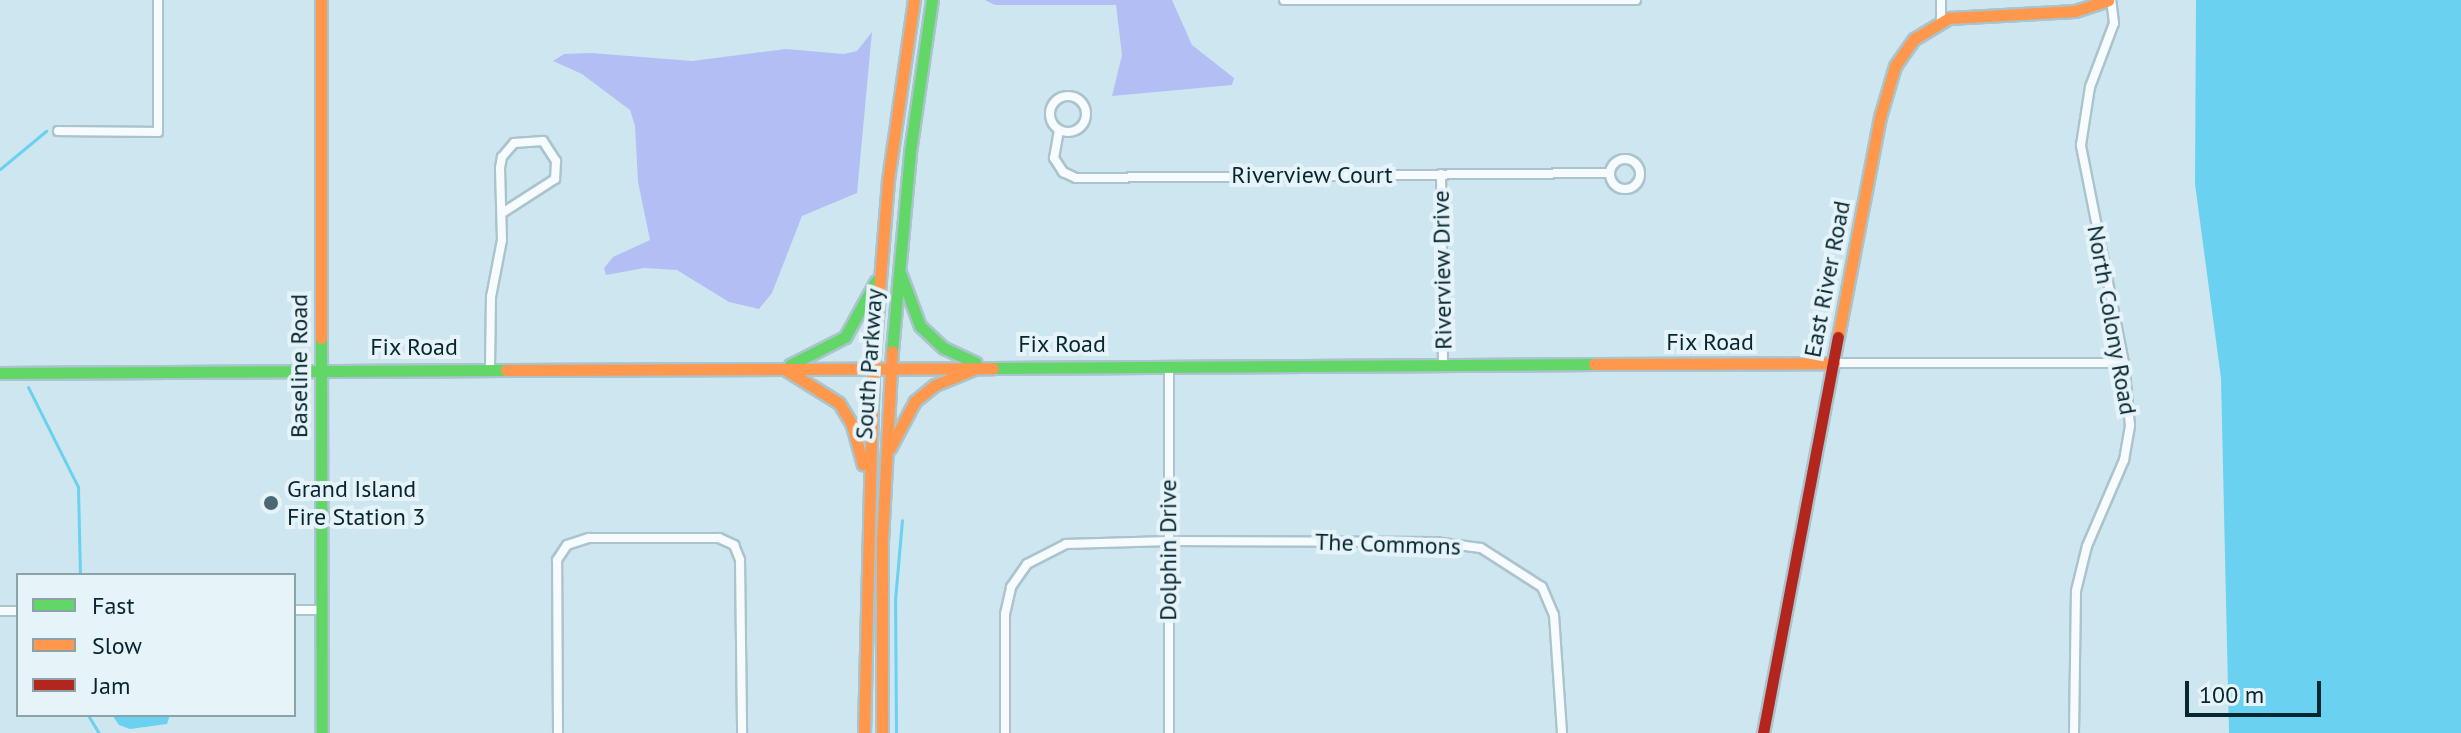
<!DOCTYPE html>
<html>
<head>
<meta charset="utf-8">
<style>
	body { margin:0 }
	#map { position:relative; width:2461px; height:733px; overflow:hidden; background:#cee6ef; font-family:"PT Sans",sans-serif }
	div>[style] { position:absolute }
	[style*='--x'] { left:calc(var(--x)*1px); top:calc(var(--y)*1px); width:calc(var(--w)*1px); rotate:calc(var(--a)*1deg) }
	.forest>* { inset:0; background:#b3bff4 }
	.water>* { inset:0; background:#6ad1f0 }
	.stream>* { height:3px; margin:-1.5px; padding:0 1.5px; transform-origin:1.5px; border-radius:1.5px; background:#6ad1f0 }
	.roads { filter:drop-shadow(2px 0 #aac4cd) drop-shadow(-2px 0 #aac4cd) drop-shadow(0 2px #aac4cd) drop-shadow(0 -2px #aac4cd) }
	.street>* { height:8px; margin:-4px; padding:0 4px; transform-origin:4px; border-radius:4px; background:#f8fbfd }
	.street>.ring { margin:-4px; padding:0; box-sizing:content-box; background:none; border:8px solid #f8fbfd; border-radius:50% }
	.fast>* { height:11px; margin:-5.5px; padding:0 5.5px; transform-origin:5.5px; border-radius:5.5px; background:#63d668 }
	.slow>* { height:11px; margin:-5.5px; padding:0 5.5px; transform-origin:5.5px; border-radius:5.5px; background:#ff974d }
	.jam>* { height:11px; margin:-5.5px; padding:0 5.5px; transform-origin:5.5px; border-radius:5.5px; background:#b3261e }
	.dots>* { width:22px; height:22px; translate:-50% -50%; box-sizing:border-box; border:4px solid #e6f4f9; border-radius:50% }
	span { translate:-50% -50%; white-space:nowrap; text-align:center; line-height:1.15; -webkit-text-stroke:8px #e6f4f9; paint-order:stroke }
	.street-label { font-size:24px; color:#062630 }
	.poi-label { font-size:24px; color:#062630 }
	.left { translate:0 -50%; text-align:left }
	.legend { position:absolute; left:16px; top:573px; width:280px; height:144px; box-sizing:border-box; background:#e6f4f9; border:2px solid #8ca2a9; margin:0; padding:10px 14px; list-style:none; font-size:24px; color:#062630 }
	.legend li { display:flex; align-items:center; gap:16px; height:40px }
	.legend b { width:40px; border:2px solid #8ca2a9 }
	.scale { position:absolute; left:2185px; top:681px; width:136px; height:36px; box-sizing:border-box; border:4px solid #062630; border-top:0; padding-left:10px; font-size:24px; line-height:28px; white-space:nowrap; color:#062630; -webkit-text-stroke:6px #e6f4f9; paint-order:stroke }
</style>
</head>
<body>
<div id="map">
	<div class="forest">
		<i style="clip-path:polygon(985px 0,1172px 0,1192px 45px,1234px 78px,1232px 85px,1112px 96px,1122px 55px,1116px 5px,995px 5px)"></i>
		<i style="clip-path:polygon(872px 32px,857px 193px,802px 216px,772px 293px,759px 309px,729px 302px,677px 270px,644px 268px,606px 275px,604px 268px,613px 257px,650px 240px,638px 182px,635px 126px,630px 110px,582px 74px,553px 61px,564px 54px,591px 53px,692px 61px,786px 49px,844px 54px,857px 51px)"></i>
	</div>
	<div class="water">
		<i style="clip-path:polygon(2196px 0,2461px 0,2461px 733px,2229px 733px,2221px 378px,2195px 184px)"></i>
		<i style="clip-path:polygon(112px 715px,168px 715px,169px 718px,167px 724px,130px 729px,119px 725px)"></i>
	</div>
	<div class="stream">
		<i style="--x:0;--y:169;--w:60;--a:-39.6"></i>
		<i style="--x:28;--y:387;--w:112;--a:63.4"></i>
		<i style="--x:78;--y:487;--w:88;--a:88.7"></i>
		<i style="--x:88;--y:715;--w:21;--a:59"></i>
		<i style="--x:896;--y:733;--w:133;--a:-90.4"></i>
		<i style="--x:895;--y:600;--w:80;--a:-85"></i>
	</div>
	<div class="roads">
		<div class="street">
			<i style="--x:1284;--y:0;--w:352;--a:0"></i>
			<i style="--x:1941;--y:0;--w:20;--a:90"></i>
			<i class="ring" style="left:1050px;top:96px;width:28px;height:28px"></i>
			<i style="--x:1059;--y:130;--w:28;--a:100"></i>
			<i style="--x:1054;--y:158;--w:17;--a:57"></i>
			<i style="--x:1063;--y:172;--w:14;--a:25"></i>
			<i style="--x:1076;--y:178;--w:533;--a:-0.54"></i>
			<i style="--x:58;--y:131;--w:100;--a:0.6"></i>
			<i style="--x:158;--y:132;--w:132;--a:-90"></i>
			<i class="ring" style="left:1610px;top:159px;width:22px;height:22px"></i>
			<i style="--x:1441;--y:174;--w:192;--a:89.4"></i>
			<i style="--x:1834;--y:363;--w:290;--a:0"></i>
			<i style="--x:1169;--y:367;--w:366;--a:90"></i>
			<i style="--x:490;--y:368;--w:71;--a:-89.2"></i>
			<i style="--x:491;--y:297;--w:58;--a:-79.1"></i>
			<i style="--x:502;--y:240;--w:72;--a:-91.6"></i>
			<i style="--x:500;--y:168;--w:11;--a:-80"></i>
			<i style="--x:502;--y:157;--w:18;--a:-49"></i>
			<i style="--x:514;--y:143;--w:29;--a:-4"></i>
			<i style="--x:543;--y:141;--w:24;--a:57"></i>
			<i style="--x:556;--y:161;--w:18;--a:93"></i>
			<i style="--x:555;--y:179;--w:63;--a:147.3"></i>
			<i style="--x:294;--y:610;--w:27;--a:0"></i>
			<i style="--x:0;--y:611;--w:18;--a:0"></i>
			<i style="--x:558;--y:733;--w:173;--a:-90.3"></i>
			<i style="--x:557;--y:560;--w:18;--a:-56"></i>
			<i style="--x:567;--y:545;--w:23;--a:-18"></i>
			<i style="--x:589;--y:538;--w:130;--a:0"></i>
			<i style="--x:719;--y:538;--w:17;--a:25"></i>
			<i style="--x:734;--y:545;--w:16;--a:68"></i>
			<i style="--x:740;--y:560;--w:173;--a:89.3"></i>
			<i style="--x:1005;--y:733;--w:119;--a:-90"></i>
			<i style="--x:1005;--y:614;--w:28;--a:-77"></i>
			<i style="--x:1011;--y:587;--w:28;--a:-55"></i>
			<i style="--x:1027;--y:564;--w:44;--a:-27.1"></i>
			<i style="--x:1066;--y:544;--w:103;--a:-1.7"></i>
			<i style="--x:1169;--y:541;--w:266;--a:0.2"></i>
			<i style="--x:1435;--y:542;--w:46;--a:7.4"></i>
			<i style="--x:1481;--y:548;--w:72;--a:32.6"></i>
			<i style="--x:1542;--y:587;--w:30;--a:67"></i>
			<i style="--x:1554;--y:615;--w:118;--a:86.1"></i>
			<i style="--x:2074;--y:733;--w:142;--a:-89.2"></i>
			<i style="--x:2076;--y:591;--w:46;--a:-76.3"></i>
			<i style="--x:2087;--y:546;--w:94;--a:-66.7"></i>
			<i style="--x:2124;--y:460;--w:35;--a:-80"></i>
			<i style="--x:2130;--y:426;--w:63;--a:-95.4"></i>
			<i style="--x:2124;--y:363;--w:222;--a:-101.2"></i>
			<i style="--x:2081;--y:145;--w:59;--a:-81.2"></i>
			<i style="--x:2090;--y:87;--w:68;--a:-69.4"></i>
			<i style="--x:2114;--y:23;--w:23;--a:-97"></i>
		</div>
		<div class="fast">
			<i style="--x:901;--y:275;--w:54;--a:69.6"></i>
			<i style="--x:920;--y:326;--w:33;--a:43"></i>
			<i style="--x:944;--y:348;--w:35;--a:25"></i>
			<i style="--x:321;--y:338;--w:395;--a:89.9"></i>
			<i style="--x:892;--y:351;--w:200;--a:-84.8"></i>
			<i style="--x:910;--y:152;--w:154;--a:-81.8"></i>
			<i style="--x:790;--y:365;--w:62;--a:-27"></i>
			<i style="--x:845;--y:337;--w:64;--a:-61"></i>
			<i style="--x:993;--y:368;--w:601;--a:-0.38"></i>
			<i style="--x:0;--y:373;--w:506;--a:-0.34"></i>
		</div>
		<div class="slow">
			<i style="--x:321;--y:0;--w:338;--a:90"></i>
			<i style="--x:1838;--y:337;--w:224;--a:-79.2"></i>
			<i style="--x:1880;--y:117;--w:53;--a:-73.6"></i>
			<i style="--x:1895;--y:66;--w:33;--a:-55"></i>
			<i style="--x:1914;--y:39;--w:41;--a:-31"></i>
			<i style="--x:1949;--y:18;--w:126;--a:-3.2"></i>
			<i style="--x:2075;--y:11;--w:35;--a:-18"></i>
			<i style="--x:1594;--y:364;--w:240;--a:-0.2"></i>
			<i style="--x:506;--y:370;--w:487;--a:-0.2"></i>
			<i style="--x:786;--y:370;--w:62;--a:31.9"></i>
			<i style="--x:839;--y:403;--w:26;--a:59"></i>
			<i style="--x:852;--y:425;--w:41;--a:74.6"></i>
			<i style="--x:890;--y:448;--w:53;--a:-62"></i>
			<i style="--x:915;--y:401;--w:26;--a:-39"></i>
			<i style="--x:935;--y:385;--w:40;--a:-22"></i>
			<i style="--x:864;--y:733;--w:366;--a:-88.6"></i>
			<i style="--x:873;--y:367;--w:188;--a:-85.4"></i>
			<i style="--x:888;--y:180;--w:182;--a:-81.8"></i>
			<i style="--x:882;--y:733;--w:192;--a:-90"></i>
			<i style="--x:882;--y:541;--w:190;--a:-87"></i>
		</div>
		<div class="jam">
			<i style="--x:1763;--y:733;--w:403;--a:-79.3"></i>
		</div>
	</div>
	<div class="dots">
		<i style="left:271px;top:503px;background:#4c6973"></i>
	</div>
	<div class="street-label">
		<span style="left:1312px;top:175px">Riverview Court</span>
		<span style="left:1442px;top:270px;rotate:-91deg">Riverview Drive</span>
		<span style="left:1827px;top:279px;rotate:-79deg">East River Road</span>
		<span style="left:2112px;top:320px;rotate:80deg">North Colony Road</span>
		<span style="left:1710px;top:342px">Fix Road</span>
		<span style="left:1062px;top:344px">Fix Road</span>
		<span style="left:414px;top:347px">Fix Road</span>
		<span style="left:869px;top:364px;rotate:-86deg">South Parkway</span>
		<span style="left:299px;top:366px;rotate:-90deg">Baseline Road</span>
		<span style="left:1388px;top:544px;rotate:2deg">The Commons</span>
		<span style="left:1168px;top:550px;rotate:-90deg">Dolphin Drive</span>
	</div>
	<div class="poi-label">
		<span class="left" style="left:287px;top:503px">Grand Island<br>Fire Station 3</span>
	</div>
	<ul class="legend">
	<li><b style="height:10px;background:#63d668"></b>Fast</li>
	<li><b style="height:10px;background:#ff974d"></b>Slow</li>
	<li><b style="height:10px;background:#b3261e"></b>Jam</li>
	</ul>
	<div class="scale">100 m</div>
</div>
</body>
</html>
